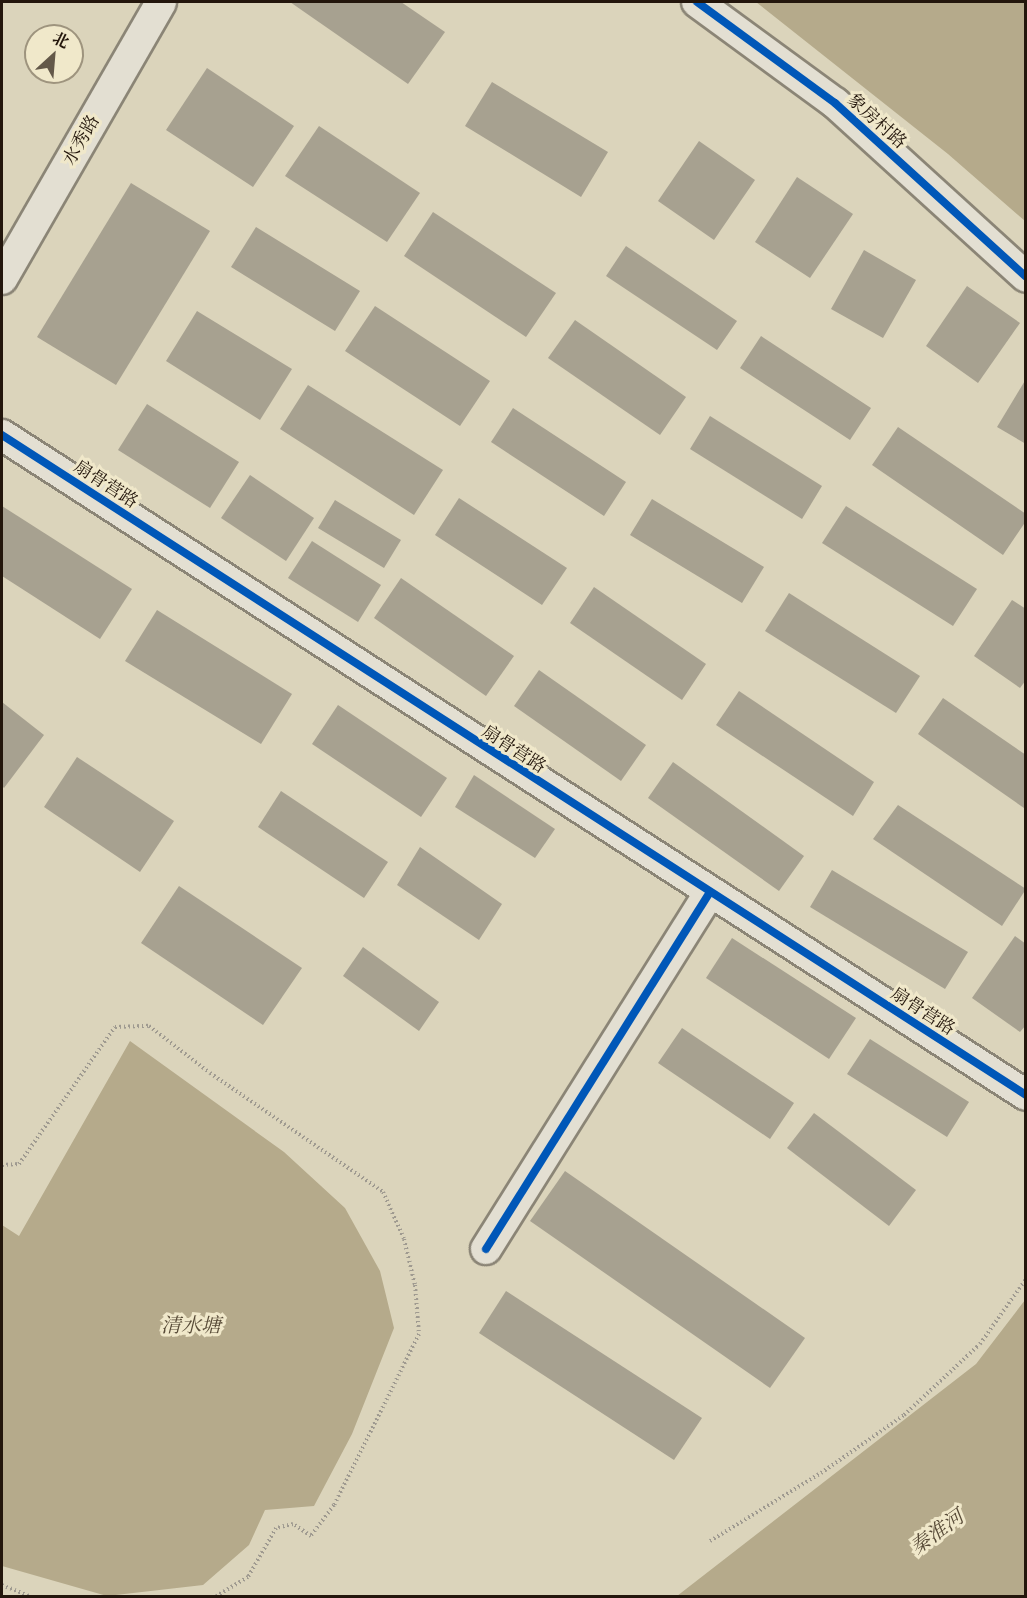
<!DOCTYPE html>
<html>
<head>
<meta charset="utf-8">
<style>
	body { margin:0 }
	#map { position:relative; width:1027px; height:1598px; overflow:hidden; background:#dbd4bb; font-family:"Libre Caslon Text","Noto Serif SC",serif }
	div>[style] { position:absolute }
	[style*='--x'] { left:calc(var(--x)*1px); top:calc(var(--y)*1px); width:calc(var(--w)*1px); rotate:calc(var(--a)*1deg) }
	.water>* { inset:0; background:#b5aa8b }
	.building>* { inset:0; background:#a7a190 }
	.path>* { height:4px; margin-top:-2px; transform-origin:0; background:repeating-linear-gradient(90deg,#9f9a90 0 1.5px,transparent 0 4.5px) }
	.roads { filter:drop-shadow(2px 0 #8b8576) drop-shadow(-2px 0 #8b8576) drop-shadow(0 2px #8b8576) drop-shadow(0 -2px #8b8576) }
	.street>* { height:30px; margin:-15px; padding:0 15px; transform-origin:15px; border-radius:15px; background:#e3dfd2 }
	.cycleway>* { height:8px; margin:-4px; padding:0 4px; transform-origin:4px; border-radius:4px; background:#0057b8 }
	span { translate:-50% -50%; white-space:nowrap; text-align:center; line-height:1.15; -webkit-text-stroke:6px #f0e8ca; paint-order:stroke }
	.street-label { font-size:18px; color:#23160c }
	.water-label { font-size:20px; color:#574a37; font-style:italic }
	.frame { position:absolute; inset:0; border:3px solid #23160c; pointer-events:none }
	.north { position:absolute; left:24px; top:24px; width:60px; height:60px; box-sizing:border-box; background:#f0e8ca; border:2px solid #9e947e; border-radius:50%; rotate:26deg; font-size:16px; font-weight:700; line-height:24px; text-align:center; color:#23160c }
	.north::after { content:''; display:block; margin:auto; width:21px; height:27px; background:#635849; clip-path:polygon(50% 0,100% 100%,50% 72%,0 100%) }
</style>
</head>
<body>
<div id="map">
	<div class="water">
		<i style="clip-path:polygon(756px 2px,1025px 2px,1025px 221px,948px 154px)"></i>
		<i style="clip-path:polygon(130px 1041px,284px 1152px,345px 1208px,380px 1271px,394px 1328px,352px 1434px,314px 1506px,265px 1510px,249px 1545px,203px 1585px,107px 1596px,2px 1566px,2px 1225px,19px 1236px)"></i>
		<i style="clip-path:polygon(1025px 1300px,1025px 1596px,677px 1596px,976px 1364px)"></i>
	</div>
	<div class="building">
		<i style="clip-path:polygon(290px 2px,401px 2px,445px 32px,408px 84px)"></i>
		<i style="clip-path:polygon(207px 68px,294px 126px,253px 187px,166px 130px)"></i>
		<i style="clip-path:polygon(492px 82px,608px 152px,581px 197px,465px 126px)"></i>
		<i style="clip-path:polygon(319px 126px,420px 193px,387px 242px,285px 176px)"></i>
		<i style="clip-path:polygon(699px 141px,755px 180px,714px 240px,658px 201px)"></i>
		<i style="clip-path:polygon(797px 177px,853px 214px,810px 278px,755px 242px)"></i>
		<i style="clip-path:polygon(131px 183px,210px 231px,116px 385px,37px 337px)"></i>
		<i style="clip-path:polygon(433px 212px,556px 293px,526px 337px,404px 256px)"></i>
		<i style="clip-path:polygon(256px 227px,360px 291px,335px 331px,231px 267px)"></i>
		<i style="clip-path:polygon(626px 246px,737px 321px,717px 350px,606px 276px)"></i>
		<i style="clip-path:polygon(864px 250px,916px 280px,883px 338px,831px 309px)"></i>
		<i style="clip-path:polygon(967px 286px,1020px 323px,978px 383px,926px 346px)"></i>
		<i style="clip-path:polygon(375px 306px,490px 381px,460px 426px,345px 351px)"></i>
		<i style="clip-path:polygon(197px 311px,292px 369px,260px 420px,166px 361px)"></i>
		<i style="clip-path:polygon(575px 320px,686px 397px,660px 435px,548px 358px)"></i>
		<i style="clip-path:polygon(761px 336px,871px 408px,850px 440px,740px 368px)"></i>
		<i style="clip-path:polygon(1026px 379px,1026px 444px,997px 427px)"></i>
		<i style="clip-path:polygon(308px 385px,443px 470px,414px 515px,280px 429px)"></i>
		<i style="clip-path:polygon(147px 404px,239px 462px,210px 508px,118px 450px)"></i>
		<i style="clip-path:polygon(513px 408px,626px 482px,604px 516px,491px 442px)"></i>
		<i style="clip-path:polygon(710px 416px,822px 486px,802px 519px,690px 449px)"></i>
		<i style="clip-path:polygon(898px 427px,1026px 514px,1026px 521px,1003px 555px,872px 465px)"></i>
		<i style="clip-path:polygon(250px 475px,314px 518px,286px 561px,221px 518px)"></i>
		<i style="clip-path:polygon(459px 498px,567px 568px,542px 605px,435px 535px)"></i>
		<i style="clip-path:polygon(652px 499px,764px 567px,742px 603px,630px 535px)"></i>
		<i style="clip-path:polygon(335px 500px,401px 540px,384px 568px,318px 528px)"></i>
		<i style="clip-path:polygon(2px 506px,132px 589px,100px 639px,2px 576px)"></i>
		<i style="clip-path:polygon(846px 506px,977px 589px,953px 626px,822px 543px)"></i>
		<i style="clip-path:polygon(312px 541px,381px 585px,358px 622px,288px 578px)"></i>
		<i style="clip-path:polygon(401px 578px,514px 656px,486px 696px,374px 618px)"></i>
		<i style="clip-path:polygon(594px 587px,706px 664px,682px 700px,570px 623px)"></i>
		<i style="clip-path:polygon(789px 593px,920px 676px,896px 713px,765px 631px)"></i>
		<i style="clip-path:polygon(1012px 600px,1026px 609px,1026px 680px,1020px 688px,974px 656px)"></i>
		<i style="clip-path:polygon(157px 610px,292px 694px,261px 744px,125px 661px)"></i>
		<i style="clip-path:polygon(539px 670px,646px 745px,621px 781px,514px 706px)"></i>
		<i style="clip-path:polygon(739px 691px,874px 782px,853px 816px,716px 725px)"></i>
		<i style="clip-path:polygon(943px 698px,1026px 755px,1024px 808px,918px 734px)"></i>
		<i style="clip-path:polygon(2px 702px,44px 735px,4px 788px,2px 786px)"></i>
		<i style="clip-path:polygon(338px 705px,447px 778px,421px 817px,312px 744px)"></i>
		<i style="clip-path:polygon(77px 757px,174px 821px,140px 872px,44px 807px)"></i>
		<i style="clip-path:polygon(673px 762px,804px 856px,779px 891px,648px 798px)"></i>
		<i style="clip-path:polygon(474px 775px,555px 829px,535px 858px,455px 807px)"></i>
		<i style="clip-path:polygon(281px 791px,388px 862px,364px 898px,258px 827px)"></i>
		<i style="clip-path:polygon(898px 805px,1026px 889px,1002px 926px,873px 839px)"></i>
		<i style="clip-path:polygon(420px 847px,502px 904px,479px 940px,397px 885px)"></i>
		<i style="clip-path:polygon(832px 870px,968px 952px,945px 989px,810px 907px)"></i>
		<i style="clip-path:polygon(179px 886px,302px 968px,263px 1025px,141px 943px)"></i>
		<i style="clip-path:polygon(1015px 936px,1026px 944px,1026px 1025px,1020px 1032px,972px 998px)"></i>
		<i style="clip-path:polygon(732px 938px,856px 1018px,829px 1059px,706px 978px)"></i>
		<i style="clip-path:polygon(363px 947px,439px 1002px,419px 1031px,343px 976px)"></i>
		<i style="clip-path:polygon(682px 1028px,794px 1103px,770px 1139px,658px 1063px)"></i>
		<i style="clip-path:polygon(870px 1039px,969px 1102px,947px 1137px,847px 1074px)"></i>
		<i style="clip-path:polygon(814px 1113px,916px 1190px,889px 1226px,787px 1148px)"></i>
		<i style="clip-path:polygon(565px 1171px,805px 1338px,770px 1388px,530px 1221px)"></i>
		<i style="clip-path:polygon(506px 1291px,702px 1418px,674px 1460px,479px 1333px)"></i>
	</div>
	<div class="path">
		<i style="--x:2;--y:1165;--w:17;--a:-3"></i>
		<i style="--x:19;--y:1164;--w:167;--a:-55"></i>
		<i style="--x:115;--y:1027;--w:34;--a:-2"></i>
		<i style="--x:149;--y:1026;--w:77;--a:37.6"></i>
		<i style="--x:210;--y:1073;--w:210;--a:34.5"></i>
		<i style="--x:383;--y:1192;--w:51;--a:65.9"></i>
		<i style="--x:404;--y:1239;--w:47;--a:76.6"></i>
		<i style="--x:415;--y:1285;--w:49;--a:85.3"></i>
		<i style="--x:419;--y:1334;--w:191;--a:116.4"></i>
		<i style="--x:334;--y:1505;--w:39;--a:127"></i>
		<i style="--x:311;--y:1536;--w:22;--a:-146"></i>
		<i style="--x:293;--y:1524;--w:17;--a:167"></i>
		<i style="--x:276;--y:1528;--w:56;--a:119.7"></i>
		<i style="--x:248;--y:1577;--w:37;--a:149"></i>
		<i style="--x:710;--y:1541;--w:130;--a:-31.5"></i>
		<i style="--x:821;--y:1473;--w:101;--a:-34.9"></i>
		<i style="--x:904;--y:1415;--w:104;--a:-43.1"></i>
		<i style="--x:980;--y:1344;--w:80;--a:-54.7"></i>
		<i style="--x:2;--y:1585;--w:29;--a:22"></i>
	</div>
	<div class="roads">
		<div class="street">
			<i style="--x:697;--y:2;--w:171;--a:36.2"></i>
			<i style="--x:835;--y:103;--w:258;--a:42.3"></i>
			<i style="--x:2;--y:279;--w:319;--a:-60.1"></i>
			<i style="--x:2;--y:435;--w:1218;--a:32.8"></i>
			<i style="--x:486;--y:1249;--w:420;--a:-57.9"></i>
		</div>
	</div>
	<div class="cycleway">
		<i style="--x:697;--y:2;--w:171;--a:36.2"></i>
		<i style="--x:835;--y:103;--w:258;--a:42.3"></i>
		<i style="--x:2;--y:435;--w:1218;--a:32.8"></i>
		<i style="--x:486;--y:1249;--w:420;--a:-57.9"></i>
	</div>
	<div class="street-label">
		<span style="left:877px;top:121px;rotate:42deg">象房村路</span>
		<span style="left:81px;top:140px;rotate:-60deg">水秀路</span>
		<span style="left:106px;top:484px;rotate:33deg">扇骨营路</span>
		<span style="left:514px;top:749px;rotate:33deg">扇骨营路</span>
		<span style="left:923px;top:1011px;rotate:33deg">扇骨营路</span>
	</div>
	<div class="water-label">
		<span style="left:191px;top:1325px">清水塘</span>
		<span style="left:937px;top:1532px;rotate:-36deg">秦淮河</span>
	</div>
	<div class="frame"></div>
	<div class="north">北</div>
</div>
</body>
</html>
